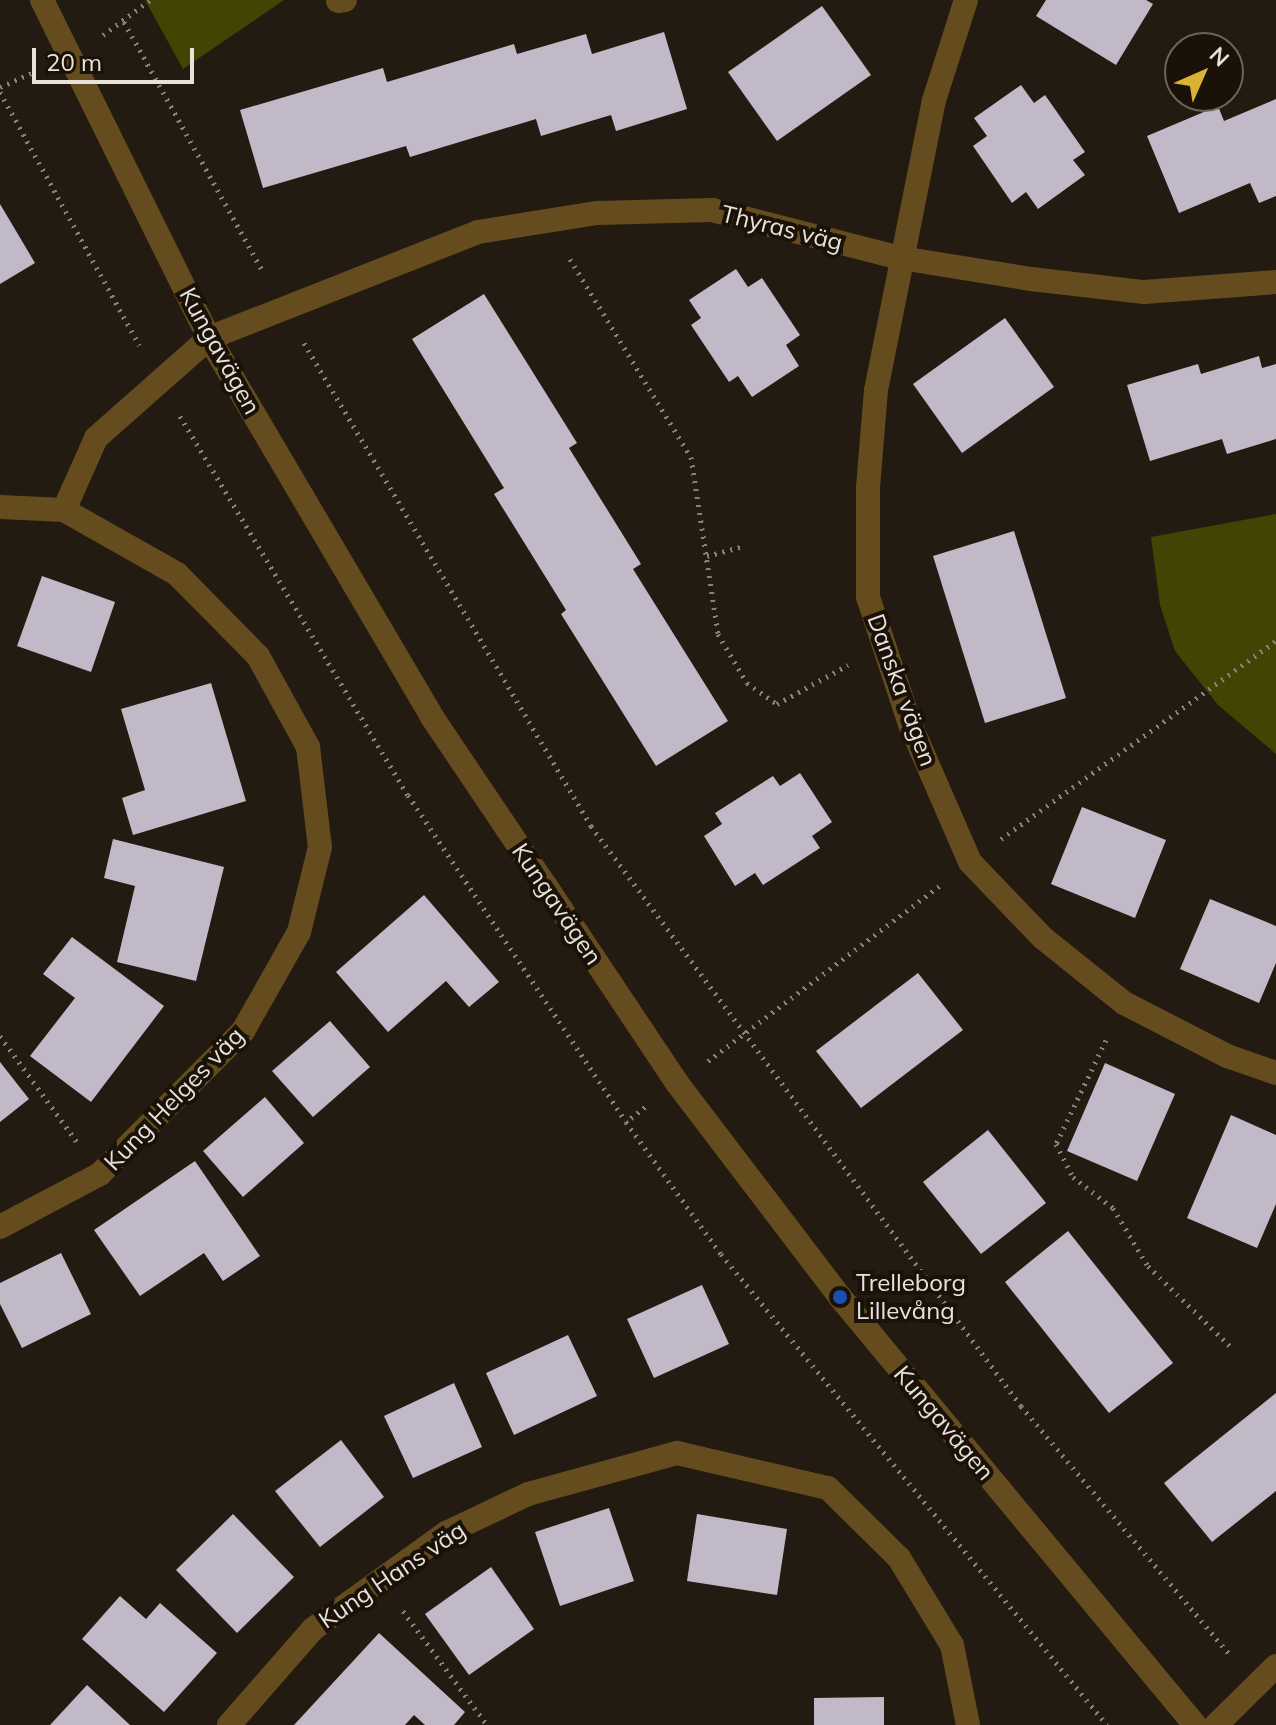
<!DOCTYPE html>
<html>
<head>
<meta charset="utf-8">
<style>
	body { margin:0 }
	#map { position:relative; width:1276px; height:1725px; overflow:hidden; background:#231b11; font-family:Mulish,sans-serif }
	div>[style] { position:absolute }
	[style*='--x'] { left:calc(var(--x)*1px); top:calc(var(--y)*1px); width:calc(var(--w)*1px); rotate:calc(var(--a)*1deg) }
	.green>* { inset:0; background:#424404 }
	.building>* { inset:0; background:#c2b9c8 }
	.path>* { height:5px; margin-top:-2.5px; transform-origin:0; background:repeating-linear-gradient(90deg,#888178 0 2px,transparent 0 8px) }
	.minor>* { height:24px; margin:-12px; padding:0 12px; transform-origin:12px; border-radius:12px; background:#644c1e }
	.dots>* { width:22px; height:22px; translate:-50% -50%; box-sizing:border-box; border:4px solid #1a1208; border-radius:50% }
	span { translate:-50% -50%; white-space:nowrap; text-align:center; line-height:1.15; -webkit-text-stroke:8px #1a1208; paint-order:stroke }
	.street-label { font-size:24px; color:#e8e2db }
	.poi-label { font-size:24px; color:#e8e2db }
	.left { translate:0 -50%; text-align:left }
	.north { position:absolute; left:1164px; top:32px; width:80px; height:80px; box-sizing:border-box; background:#1a1208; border:2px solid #6c655c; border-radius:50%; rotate:45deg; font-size:22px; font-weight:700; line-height:32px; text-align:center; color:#e8e2db }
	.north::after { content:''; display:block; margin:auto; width:28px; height:36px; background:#dbb333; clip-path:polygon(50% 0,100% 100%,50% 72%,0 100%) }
	.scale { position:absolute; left:32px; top:48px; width:162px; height:36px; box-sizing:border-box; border:4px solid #e8e2db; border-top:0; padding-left:10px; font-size:24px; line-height:28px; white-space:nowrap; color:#e8e2db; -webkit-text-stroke:6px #1a1208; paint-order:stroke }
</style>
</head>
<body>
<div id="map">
	<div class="green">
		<i style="clip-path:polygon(145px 0,284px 0,183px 69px)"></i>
		<i style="clip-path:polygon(1276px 514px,1276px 754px,1218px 705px,1175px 651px,1160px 605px,1151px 537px)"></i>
	</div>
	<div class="building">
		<i style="clip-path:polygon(1046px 0,1146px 0,1153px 4px,1116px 65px,1036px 16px)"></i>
		<i style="clip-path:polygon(822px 6px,871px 75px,777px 141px,728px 72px)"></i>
		<i style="clip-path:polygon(664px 32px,687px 109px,616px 131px,611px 115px,541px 136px,536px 119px,410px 157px,406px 146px,263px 188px,240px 110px,383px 68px,387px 82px,514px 44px,517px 54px,586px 34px,592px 54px)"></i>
		<i style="clip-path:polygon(1021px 85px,1034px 103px,1045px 95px,1085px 152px,1073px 160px,1085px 175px,1038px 209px,1026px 192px,1012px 203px,973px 146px,987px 136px,974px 118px)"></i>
		<i style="clip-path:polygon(1276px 99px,1276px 196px,1259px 203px,1250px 183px,1179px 213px,1147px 136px,1218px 106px,1224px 121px)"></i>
		<i style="clip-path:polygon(0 204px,35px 263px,0 284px)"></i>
		<i style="clip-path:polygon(736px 269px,748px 287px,762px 278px,800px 335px,786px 345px,799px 366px,752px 397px,738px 376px,729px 382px,691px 325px,701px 318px,689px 300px)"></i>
		<i style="clip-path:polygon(484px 294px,577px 443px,569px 448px,641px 564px,633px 569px,728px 721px,656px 766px,561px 614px,566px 610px,494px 494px,504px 488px,412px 339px)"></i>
		<i style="clip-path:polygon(1005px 318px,1054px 387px,962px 453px,913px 384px)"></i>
		<i style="clip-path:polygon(1259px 356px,1262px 368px,1276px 364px,1276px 439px,1227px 454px,1222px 439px,1150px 461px,1127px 385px,1198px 364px,1201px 374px)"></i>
		<i style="clip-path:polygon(1014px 531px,1066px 698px,985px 723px,933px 556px)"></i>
		<i style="clip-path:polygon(42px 576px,115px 602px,91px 672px,17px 646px)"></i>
		<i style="clip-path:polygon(211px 683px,246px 801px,133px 835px,122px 798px,145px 790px,121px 709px)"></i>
		<i style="clip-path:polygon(800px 773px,832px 822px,812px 836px,820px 848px,763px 885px,755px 873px,735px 886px,704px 836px,722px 824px,715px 813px,773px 776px,780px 786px)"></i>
		<i style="clip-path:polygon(1082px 807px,1166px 840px,1135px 918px,1051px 884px)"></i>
		<i style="clip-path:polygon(113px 839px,224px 867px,196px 981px,117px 962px,135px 886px,104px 878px)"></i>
		<i style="clip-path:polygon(424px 895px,499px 982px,469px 1007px,446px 981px,388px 1032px,336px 972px)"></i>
		<i style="clip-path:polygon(1210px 899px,1276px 926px,1276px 963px,1259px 1003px,1180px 969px)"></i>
		<i style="clip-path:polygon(72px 937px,164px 1006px,91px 1102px,30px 1056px,75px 998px,43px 974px)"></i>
		<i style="clip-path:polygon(918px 973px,963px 1030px,861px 1108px,816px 1051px)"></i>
		<i style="clip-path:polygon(330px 1021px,370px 1067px,313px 1117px,272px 1071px)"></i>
		<i style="clip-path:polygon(0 1062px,29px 1099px,0 1122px)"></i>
		<i style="clip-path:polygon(1105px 1063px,1175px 1094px,1137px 1181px,1067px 1151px)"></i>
		<i style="clip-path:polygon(265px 1097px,304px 1143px,243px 1197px,203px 1151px)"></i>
		<i style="clip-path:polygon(1231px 1115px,1276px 1135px,1276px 1204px,1257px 1248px,1187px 1218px)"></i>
		<i style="clip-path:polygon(988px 1130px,1046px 1203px,981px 1254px,923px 1182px)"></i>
		<i style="clip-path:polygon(195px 1161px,260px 1256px,223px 1281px,204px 1253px,140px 1296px,94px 1230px)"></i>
		<i style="clip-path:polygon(1068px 1231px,1173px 1363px,1109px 1413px,1005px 1282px)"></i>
		<i style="clip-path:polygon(61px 1253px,91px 1314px,22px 1348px,0 1304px,0 1283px)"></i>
		<i style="clip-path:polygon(702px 1285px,729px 1344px,654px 1378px,627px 1319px)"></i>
		<i style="clip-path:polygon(568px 1335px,597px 1396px,514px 1435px,486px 1373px)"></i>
		<i style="clip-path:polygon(454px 1383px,482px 1447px,413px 1478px,384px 1416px)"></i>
		<i style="clip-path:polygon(1276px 1393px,1276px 1491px,1212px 1542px,1164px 1483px)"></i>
		<i style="clip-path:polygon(341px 1440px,384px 1497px,320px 1547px,275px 1491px)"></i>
		<i style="clip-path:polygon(609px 1508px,634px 1581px,560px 1606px,535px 1532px)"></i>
		<i style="clip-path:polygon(233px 1514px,294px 1577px,237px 1633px,176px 1570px)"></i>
		<i style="clip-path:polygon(697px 1514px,787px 1529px,777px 1595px,687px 1581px)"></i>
		<i style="clip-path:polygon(491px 1567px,534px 1629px,469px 1675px,425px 1614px)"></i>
		<i style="clip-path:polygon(120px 1596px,146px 1619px,160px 1603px,217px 1653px,164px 1712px,82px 1639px)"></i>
		<i style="clip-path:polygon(379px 1633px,465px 1712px,454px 1725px,425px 1725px,414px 1715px,405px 1725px,294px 1725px)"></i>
		<i style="clip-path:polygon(87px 1685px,130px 1725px,50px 1725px)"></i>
		<i style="clip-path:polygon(884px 1697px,884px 1725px,814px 1725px,814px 1698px)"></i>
	</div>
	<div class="path">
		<i style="--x:124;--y:22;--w:286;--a:60.9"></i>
		<i style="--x:103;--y:35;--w:59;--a:-36.7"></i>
		<i style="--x:0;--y:87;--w:37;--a:-24"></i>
		<i style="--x:0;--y:92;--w:289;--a:61.2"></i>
		<i style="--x:570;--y:259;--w:232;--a:58.6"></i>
		<i style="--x:691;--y:457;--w:179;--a:81.3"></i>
		<i style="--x:718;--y:634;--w:57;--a:59.4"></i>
		<i style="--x:747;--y:683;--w:37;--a:35"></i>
		<i style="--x:777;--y:704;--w:81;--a:-28.8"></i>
		<i style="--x:304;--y:343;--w:562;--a:59.28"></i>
		<i style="--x:591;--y:826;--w:722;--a:53.45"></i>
		<i style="--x:1021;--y:1406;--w:326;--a:50"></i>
		<i style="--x:180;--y:416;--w:442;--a:59"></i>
		<i style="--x:408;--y:795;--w:393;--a:56.3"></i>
		<i style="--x:707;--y:556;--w:38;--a:-15"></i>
		<i style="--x:1001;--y:839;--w:339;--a:-35.8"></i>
		<i style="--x:0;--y:1036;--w:131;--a:54"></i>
		<i style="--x:1106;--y:1040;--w:115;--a:115.7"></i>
		<i style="--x:1056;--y:1144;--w:37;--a:63"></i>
		<i style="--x:1073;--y:1177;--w:51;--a:37.8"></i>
		<i style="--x:1113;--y:1208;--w:68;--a:58.9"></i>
		<i style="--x:1148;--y:1266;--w:116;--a:44.3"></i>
		<i style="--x:708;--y:1061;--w:290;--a:-37.1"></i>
		<i style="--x:645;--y:1107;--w:24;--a:142"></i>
		<i style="--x:626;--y:1122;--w:163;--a:54.3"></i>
		<i style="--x:721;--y:1254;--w:609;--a:50.66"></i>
		<i style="--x:403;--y:1611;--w:142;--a:53.6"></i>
	</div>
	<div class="minor">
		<i style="--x:42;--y:0;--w:377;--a:63.7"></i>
		<i style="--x:209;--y:338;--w:440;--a:59.5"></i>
		<i style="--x:432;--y:717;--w:202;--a:56.1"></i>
		<i style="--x:545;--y:885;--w:238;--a:56.3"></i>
		<i style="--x:677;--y:1083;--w:269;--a:52.7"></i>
		<i style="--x:840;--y:1297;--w:556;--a:50.33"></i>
		<i style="--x:966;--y:0;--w:105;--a:107.7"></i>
		<i style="--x:934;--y:100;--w:296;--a:101.3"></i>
		<i style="--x:876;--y:390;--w:98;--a:94.7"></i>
		<i style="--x:868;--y:488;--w:109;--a:90"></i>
		<i style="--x:868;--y:597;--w:134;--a:71.7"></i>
		<i style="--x:910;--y:724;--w:150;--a:66.5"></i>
		<i style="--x:970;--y:862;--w:105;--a:46.2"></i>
		<i style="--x:1043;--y:938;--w:104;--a:38.7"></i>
		<i style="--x:1124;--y:1003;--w:116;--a:27.2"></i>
		<i style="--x:1227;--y:1056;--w:52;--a:19.1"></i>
		<i style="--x:338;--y:1;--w:7;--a:-8"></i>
		<i style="--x:0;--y:507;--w:64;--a:2.7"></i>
		<i style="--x:64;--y:510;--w:130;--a:29.5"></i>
		<i style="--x:177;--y:574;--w:115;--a:45.4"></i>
		<i style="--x:258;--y:656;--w:104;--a:61.2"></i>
		<i style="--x:308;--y:747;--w:101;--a:83.2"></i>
		<i style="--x:320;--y:847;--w:88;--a:103.9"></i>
		<i style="--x:299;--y:932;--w:114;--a:119.5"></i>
		<i style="--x:243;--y:1031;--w:202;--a:135"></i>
		<i style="--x:100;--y:1174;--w:113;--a:152.1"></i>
		<i style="--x:64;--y:510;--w:79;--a:-66"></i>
		<i style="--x:96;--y:438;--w:151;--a:-41.5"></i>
		<i style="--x:209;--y:338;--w:289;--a:-21.5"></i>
		<i style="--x:478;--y:232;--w:121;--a:-9.1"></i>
		<i style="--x:597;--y:213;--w:115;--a:-1.5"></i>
		<i style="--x:712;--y:210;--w:195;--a:14.3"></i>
		<i style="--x:901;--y:258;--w:132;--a:9.2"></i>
		<i style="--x:1031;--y:279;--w:114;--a:6.6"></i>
		<i style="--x:1144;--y:292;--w:132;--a:-4.3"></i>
		<i style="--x:229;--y:1725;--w:128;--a:-48.8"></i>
		<i style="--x:313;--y:1629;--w:164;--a:-35.8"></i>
		<i style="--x:446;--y:1533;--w:91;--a:-25.4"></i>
		<i style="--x:528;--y:1494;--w:155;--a:-15.4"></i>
		<i style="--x:677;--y:1453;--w:155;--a:13.1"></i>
		<i style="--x:828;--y:1488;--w:100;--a:44.6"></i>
		<i style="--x:899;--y:1558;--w:102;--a:58.7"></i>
		<i style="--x:952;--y:1645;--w:82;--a:78.7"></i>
		<i style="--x:1216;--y:1725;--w:84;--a:-44.5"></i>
	</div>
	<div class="dots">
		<i style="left:840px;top:1297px;background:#1a4fb4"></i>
	</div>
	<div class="street-label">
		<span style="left:782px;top:228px;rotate:14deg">Thyras väg</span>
		<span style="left:220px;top:351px;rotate:61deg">Kungavägen</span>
		<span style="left:902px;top:690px;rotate:70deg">Danska vägen</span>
		<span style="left:557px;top:904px;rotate:56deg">Kungavägen</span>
		<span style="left:174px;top:1099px;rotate:-46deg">Kung Helges väg</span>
		<span style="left:944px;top:1423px;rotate:50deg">Kungavägen</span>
		<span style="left:392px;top:1575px;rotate:-34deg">Kung Hans väg</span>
	</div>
	<div class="poi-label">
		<span class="left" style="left:856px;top:1297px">Trelleborg<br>Lillevång</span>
	</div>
	<div class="north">N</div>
	<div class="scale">20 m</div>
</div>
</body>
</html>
